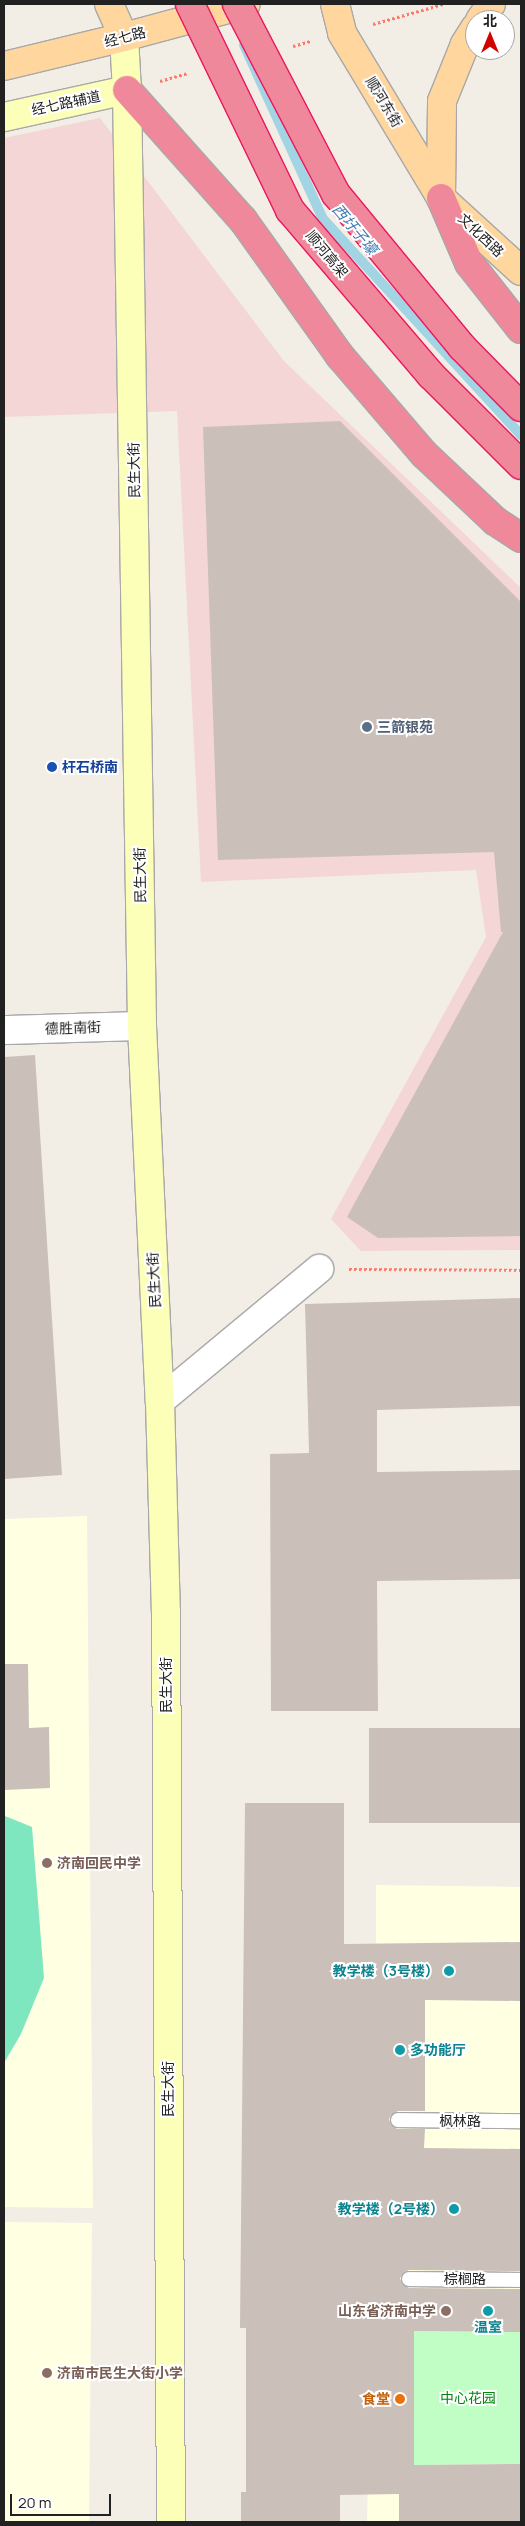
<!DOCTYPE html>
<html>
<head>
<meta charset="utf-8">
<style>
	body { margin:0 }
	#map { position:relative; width:525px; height:2526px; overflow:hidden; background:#f2eee6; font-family:Manrope,"Noto Sans SC",sans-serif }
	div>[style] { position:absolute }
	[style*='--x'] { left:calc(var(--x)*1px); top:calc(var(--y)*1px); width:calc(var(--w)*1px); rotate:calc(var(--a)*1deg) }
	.commercial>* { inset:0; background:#f3d6d5 }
	.education>* { inset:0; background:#ffffe2 }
	.park>* { inset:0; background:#c1fec6 }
	.pitch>* { inset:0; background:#7ee7bf }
	.stream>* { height:10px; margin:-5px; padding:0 5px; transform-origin:5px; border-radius:5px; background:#a3d4e3 }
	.building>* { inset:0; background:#cac0b9 }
	.path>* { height:3px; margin-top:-1.5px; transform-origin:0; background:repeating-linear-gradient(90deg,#ff7a6a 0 2.5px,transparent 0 5px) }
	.roads { filter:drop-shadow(1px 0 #a8a8a8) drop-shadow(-1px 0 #a8a8a8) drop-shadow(0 1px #a8a8a8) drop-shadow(0 -1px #a8a8a8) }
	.lane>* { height:14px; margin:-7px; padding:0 7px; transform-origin:7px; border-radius:7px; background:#fff }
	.street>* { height:28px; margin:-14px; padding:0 14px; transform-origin:14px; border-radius:14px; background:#fff }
	.secondary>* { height:28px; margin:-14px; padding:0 14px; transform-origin:14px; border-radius:14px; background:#fbffb7 }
	.primary>* { height:28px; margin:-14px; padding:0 14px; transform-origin:14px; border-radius:14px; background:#ffd69e }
	.highway>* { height:28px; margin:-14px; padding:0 14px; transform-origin:14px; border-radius:14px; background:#ef889b }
	.bridges { filter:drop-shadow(1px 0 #eb185f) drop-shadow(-1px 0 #eb185f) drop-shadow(0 1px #eb185f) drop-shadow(0 -1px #eb185f) }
	.highway-bridge>* { height:28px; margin:-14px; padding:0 14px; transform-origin:14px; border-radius:14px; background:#ef889b }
	.dots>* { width:14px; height:14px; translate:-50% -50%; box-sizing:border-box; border:2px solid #fff; border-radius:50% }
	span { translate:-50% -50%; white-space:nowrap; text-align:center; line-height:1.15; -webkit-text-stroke:4px #fff; paint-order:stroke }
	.street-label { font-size:14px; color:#212121 }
	.service-label { font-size:14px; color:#4e5e75; font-weight:700 }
	.left { translate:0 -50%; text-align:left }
	.transit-label { font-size:14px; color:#164399; font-weight:700 }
	.education-label { font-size:14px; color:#785e54; font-weight:700 }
	.right { translate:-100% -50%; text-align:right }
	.culture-label { font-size:14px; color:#0d838f; font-weight:700 }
	.park-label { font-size:14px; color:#03850e }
	.food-label { font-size:14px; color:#c56008; font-weight:700 }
	.water-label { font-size:15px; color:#4079b2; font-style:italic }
	.frame { position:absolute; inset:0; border:5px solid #212121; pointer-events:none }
	.north { position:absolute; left:465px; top:10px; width:50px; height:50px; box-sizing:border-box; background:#fff; border:1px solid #a6a6a6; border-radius:50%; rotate:0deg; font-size:14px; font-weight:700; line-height:20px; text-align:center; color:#212121 }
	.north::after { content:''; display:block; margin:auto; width:18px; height:22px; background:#d10100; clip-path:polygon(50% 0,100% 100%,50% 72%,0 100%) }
	.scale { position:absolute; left:10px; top:2494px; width:101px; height:22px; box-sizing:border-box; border:2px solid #212121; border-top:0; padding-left:6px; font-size:15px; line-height:18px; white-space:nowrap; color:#212121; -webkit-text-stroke:4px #fff; paint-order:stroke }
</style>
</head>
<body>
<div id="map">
	<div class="commercial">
		<i style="clip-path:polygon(100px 118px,284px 361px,521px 588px,521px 1250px,361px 1251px,331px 1219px,486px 937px,476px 870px,201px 882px,177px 411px,4px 417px,4px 138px)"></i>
	</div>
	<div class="education">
		<i style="clip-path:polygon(87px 1516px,93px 2208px,4px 2207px,4px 1519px)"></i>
		<i style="clip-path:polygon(376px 1885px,521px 1887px,521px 2522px,367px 2522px,376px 2100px)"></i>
		<i style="clip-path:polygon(4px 2222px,92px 2223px,89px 2522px,4px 2522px)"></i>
	</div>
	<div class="park">
		<i style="clip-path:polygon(414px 2331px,521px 2332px,521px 2464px,414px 2465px)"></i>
	</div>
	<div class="pitch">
		<i style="clip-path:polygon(5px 1816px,32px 1827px,44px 1978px,21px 2034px,4px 2063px)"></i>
	</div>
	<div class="stream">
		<i style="--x:244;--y:45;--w:191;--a:65.6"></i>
		<i style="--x:323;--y:219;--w:293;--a:47.5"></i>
	</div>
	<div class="building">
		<i style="clip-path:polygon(340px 421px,521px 602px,521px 1236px,378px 1238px,347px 1217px,503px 932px,501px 932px,494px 852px,218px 860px,203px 427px)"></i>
		<i style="clip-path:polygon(35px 1055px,62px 1475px,4px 1479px,4px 1057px)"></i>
		<i style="clip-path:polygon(521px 1298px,521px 1406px,377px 1410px,377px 1472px,521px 1470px,521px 1579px,377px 1581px,378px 1711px,271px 1711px,270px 1454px,309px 1453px,305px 1304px)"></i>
		<i style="clip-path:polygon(4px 1664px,28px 1664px,29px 1728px,49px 1727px,50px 1788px,4px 1790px)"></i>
		<i style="clip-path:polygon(369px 1728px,521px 1728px,521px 1823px,369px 1823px)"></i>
		<i style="clip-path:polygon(245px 1803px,344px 1803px,344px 1944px,521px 1942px,521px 2001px,425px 2000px,425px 2111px,398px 2111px,391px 2115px,389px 2119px,391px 2125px,397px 2129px,425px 2129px,424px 2148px,521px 2149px,521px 2271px,409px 2270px,404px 2272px,400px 2278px,402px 2284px,409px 2288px,521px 2289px,521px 2332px,414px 2331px,414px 2465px,521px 2464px,521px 2522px,399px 2522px,399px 2494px,340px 2495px,340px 2522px,241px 2522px,241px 2492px,246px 2492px,246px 2328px,240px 2328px)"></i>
	</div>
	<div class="path">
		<i style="--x:373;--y:24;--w:73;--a:-15.9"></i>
		<i style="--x:293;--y:46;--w:19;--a:-16"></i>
		<i style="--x:160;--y:81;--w:29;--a:-16"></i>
		<i style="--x:349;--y:1269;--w:172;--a:0.3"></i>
	</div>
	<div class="roads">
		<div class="lane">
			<i style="--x:398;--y:2120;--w:123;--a:0.5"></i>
			<i style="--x:409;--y:2279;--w:112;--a:0.5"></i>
		</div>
		<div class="street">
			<i style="--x:4;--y:1030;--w:138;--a:-1.7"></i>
			<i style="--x:160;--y:1401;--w:207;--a:-39.7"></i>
		</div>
		<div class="secondary">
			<i style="--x:124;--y:37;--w:53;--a:86.8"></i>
			<i style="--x:127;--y:90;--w:936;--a:89.08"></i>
			<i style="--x:142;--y:1026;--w:375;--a:87.3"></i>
			<i style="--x:160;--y:1401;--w:211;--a:88.4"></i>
			<i style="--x:166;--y:1612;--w:910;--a:89.69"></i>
			<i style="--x:4;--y:117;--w:126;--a:-12.4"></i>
		</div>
		<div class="primary">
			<i style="--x:109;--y:4;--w:36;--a:66"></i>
			<i style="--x:335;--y:4;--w:30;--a:76"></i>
			<i style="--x:342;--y:33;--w:192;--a:59"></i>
			<i style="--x:441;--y:198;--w:108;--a:42.4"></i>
			<i style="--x:480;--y:20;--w:19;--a:-55"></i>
			<i style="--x:4;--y:66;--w:123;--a:-13.6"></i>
			<i style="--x:124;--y:37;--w:126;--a:-15.1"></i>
			<i style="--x:441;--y:198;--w:97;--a:-89.4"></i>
			<i style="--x:442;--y:101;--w:61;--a:-68"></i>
			<i style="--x:465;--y:44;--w:19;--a:-58"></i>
		</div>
		<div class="highway">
			<i style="--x:127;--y:90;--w:174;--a:48.3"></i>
			<i style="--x:243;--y:220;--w:167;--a:54.5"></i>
			<i style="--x:340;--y:356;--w:129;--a:49.4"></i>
			<i style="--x:424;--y:454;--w:98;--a:43.3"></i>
			<i style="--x:495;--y:521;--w:31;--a:33"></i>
			<i style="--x:441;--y:198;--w:71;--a:66.7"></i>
			<i style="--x:469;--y:263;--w:84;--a:51.8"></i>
		</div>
	</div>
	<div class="bridges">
		<div class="highway-bridge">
			<i style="--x:190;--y:4;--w:229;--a:64.1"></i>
			<i style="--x:290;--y:210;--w:217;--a:49.5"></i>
			<i style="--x:431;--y:375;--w:127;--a:45"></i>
			<i style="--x:237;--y:4;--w:214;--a:62.5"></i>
			<i style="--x:336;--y:194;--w:198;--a:50.5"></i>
			<i style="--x:462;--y:347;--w:84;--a:45.5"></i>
		</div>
	</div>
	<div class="dots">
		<i style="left:367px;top:727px;background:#5c6f8a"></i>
		<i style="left:52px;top:767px;background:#1a4fb4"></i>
		<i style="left:47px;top:1863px;background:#8d6e63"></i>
		<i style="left:449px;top:1971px;background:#0f9aa8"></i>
		<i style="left:400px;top:2050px;background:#0f9aa8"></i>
		<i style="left:454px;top:2209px;background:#0f9aa8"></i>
		<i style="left:446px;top:2311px;background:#8d6e63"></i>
		<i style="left:488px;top:2311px;background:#0f9aa8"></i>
		<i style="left:47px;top:2373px;background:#8d6e63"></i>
		<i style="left:400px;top:2399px;background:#e8710a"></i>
	</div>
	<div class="street-label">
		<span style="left:125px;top:37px;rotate:-14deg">经七路</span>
		<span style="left:384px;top:102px;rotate:59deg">顺河东街</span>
		<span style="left:66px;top:103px;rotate:-12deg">经七路辅道</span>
		<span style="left:481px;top:235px;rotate:43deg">文化西路</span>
		<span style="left:327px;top:254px;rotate:50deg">顺河高架</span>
		<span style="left:134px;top:470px;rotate:-91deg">民生大街</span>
		<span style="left:140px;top:875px;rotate:-91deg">民生大街</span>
		<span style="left:73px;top:1028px;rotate:-2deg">德胜南街</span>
		<span style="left:154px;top:1280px;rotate:-93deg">民生大街</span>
		<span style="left:166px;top:1685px;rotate:-90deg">民生大街</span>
		<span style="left:168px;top:2089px;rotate:-90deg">民生大街</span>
		<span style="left:460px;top:2121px">枫林路</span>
		<span style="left:465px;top:2279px">棕榈路</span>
	</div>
	<div class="service-label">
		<span class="left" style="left:377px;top:727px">三箭银苑</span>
	</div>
	<div class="transit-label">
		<span class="left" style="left:62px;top:767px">杆石桥南</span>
	</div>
	<div class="education-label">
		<span class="left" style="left:57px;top:1863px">济南回民中学</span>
		<span class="right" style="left:436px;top:2311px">山东省济南中学</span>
		<span class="left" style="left:57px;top:2373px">济南市民生大街小学</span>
	</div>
	<div class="culture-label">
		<span class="right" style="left:439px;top:1971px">教学楼（3号楼）</span>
		<span class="left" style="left:410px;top:2050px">多功能厅</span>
		<span class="right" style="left:444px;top:2209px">教学楼（2号楼）</span>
		<span style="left:488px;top:2327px">温室</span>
	</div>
	<div class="park-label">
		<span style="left:468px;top:2398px">中心花园</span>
	</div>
	<div class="food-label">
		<span class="right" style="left:390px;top:2399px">食堂</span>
	</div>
	<div class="water-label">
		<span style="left:355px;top:229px;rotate:50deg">西圩子壕</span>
	</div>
	<div class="frame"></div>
	<div class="north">北</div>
	<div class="scale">20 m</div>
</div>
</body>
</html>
